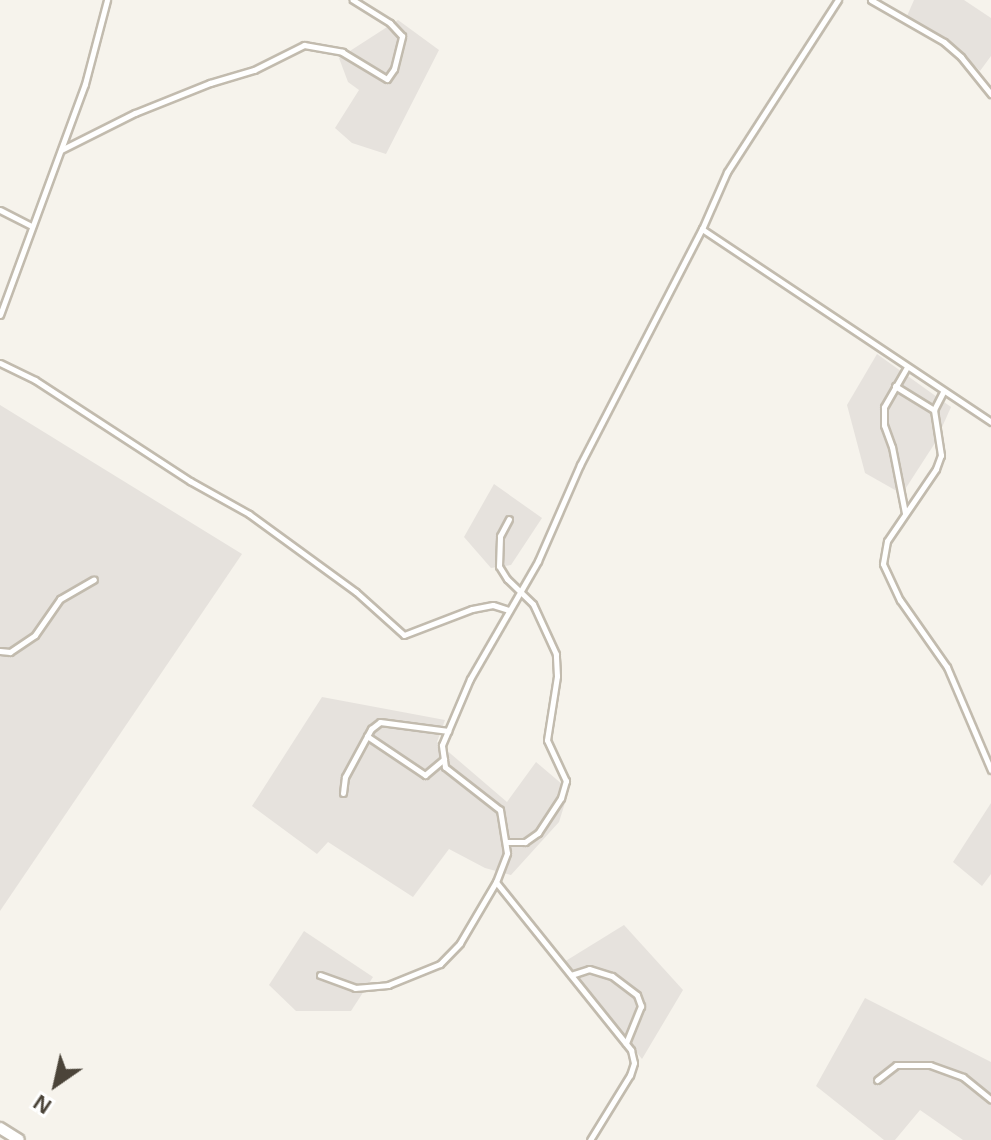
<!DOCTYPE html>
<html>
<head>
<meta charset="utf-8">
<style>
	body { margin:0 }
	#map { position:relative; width:991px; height:1140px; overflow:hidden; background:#f6f3ec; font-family:Arial,sans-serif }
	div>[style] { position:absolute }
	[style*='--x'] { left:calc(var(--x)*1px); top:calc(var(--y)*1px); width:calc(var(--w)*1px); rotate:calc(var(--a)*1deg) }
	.industrial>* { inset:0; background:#e6e2dd }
	.roads { filter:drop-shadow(2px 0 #c2bbae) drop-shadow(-2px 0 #c2bbae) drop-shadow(0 2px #c2bbae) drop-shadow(0 -2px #c2bbae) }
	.lane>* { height:5px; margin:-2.5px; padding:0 2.5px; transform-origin:2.5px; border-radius:2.5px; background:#fff }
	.street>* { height:10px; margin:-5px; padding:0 5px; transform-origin:5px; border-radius:5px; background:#fff }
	span { translate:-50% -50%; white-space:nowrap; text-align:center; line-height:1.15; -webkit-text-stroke:8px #fff; paint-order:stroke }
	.north { position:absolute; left:16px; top:1044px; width:80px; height:80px; -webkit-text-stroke:6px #fff; paint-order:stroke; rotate:214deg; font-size:22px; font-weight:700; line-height:32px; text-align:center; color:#4b4439 }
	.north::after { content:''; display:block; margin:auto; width:28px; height:36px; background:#4b4439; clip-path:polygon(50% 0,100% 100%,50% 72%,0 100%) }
</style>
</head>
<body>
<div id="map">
	<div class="industrial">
		<i style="clip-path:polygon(914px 0,964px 0,991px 18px,991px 56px,980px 71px,950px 41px,907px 16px)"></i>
		<i style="clip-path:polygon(398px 20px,439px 50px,386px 154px,352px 143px,335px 128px,359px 90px,348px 82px,339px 58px)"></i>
		<i style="clip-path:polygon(877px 354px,951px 407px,935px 443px,902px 494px,865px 473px,847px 405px)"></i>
		<i style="clip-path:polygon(0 405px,242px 554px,0 911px)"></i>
		<i style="clip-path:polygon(494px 484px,542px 518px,511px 565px,491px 568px,464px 537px)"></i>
		<i style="clip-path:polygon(322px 697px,445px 720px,437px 742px,507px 802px,536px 762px,569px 790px,559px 822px,511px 875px,485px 868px,449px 849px,413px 897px,328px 842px,317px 854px,252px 806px)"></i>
		<i style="clip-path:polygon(991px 803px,991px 874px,982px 886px,953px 862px)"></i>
		<i style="clip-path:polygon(624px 925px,683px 990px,642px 1059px,564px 962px)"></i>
		<i style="clip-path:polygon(304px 931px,373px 977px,351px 1011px,296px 1011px,269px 985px)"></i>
		<i style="clip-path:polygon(865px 998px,991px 1062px,991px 1140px,963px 1140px,920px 1110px,895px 1140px,884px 1140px,816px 1086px)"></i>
	</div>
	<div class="roads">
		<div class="lane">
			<i style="--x:871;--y:0;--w:84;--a:29.9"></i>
			<i style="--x:944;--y:42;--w:23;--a:41"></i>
			<i style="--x:961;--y:57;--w:48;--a:51"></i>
			<i style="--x:61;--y:150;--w:83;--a:-26.6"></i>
			<i style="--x:135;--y:113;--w:81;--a:-21.8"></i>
			<i style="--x:210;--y:83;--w:46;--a:-16.5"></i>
			<i style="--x:254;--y:70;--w:56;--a:-26.6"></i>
			<i style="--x:304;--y:45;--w:39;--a:10"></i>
			<i style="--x:342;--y:52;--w:52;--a:31"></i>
			<i style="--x:387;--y:79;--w:12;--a:-55"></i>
			<i style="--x:394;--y:69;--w:34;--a:-76"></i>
			<i style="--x:402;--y:36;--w:18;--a:-133"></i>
			<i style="--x:390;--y:23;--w:44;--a:-148.1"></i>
			<i style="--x:0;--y:210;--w:35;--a:27"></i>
			<i style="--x:702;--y:229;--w:348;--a:33.7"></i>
			<i style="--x:0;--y:315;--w:246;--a:-69.8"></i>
			<i style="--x:85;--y:84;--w:87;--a:-75.3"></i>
			<i style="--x:0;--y:363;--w:39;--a:26"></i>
			<i style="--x:35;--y:380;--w:185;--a:33.1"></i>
			<i style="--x:190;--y:481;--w:68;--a:29.2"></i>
			<i style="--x:249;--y:514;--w:132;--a:36.1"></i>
			<i style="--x:356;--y:592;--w:64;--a:41.9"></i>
			<i style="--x:404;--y:635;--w:73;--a:-20.9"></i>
			<i style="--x:472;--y:609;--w:21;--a:-11"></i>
			<i style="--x:493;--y:605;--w:16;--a:18"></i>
			<i style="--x:895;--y:386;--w:46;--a:31.6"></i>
			<i style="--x:943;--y:392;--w:20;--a:117"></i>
			<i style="--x:934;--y:410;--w:46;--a:81.2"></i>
			<i style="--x:941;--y:455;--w:15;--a:110"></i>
			<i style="--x:936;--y:469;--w:87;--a:124.2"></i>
			<i style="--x:887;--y:541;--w:23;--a:100"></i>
			<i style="--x:883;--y:564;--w:40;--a:65"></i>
			<i style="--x:900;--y:600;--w:82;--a:55"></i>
			<i style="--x:947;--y:667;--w:112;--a:66.9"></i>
			<i style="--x:905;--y:513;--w:67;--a:-101.1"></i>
			<i style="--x:892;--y:447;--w:23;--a:-110"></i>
			<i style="--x:884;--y:425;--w:18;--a:-90"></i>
			<i style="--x:884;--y:407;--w:46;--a:-60.1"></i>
			<i style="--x:0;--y:651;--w:10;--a:6"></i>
			<i style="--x:10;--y:652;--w:30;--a:-34"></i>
			<i style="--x:35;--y:635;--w:44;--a:-55.2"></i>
			<i style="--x:60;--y:599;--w:39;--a:-30"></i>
			<i style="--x:367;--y:736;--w:70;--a:33.9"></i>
			<i style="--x:425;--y:775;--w:25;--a:-40"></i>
			<i style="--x:343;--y:793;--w:16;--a:-83"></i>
			<i style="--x:345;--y:777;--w:55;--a:-61.6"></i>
			<i style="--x:371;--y:729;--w:11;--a:-38"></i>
			<i style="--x:380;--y:722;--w:69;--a:7.5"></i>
			<i style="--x:507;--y:842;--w:18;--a:0"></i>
			<i style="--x:525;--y:842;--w:16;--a:-35"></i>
			<i style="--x:538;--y:833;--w:42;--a:-56.7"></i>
			<i style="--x:561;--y:798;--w:18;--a:-74"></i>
			<i style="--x:566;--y:781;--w:45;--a:-114.9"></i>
			<i style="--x:547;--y:740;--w:65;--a:-81.1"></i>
			<i style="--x:557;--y:676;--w:22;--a:-93"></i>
			<i style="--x:556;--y:654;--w:55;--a:-114.7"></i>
			<i style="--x:533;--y:604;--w:36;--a:-136"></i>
			<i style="--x:507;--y:579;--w:15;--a:-122"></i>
			<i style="--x:499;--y:566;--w:30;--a:-88"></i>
			<i style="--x:500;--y:536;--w:19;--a:-62"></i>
			<i style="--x:496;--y:882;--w:216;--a:51.2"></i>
			<i style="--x:631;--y:1050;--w:13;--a:77"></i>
			<i style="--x:634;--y:1063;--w:13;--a:108"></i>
			<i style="--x:630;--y:1075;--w:76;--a:121.6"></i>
			<i style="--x:320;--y:975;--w:37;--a:20"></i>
			<i style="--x:355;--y:988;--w:33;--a:-5"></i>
			<i style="--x:388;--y:985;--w:56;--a:-22"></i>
			<i style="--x:440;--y:964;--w:29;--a:-46"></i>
			<i style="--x:460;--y:943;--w:71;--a:-59.5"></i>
			<i style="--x:496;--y:882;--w:31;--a:-69"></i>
			<i style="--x:507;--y:853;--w:44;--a:-99.2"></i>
			<i style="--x:500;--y:810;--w:70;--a:-142"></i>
			<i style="--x:445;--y:767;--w:22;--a:-98"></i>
			<i style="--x:442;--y:745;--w:72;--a:-67"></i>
			<i style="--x:470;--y:679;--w:136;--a:-60"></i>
			<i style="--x:538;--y:561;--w:105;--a:-66.4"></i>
			<i style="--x:580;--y:465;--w:266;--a:-62.7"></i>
			<i style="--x:702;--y:229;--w:62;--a:-66.3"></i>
			<i style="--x:727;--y:172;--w:205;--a:-57.2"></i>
			<i style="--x:571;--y:975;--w:19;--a:-18"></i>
			<i style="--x:589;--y:969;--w:24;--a:17"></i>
			<i style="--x:612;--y:976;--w:31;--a:37"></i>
			<i style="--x:637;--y:995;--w:12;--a:70"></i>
			<i style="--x:641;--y:1006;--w:40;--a:112"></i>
			<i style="--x:877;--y:1080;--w:24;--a:-38"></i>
			<i style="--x:896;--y:1065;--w:34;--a:0"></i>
			<i style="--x:930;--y:1065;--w:35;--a:20"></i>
			<i style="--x:963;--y:1077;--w:36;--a:39"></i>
		</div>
		<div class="street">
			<i style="--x:0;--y:1128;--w:22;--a:32"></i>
		</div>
	</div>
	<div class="north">N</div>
</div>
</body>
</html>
